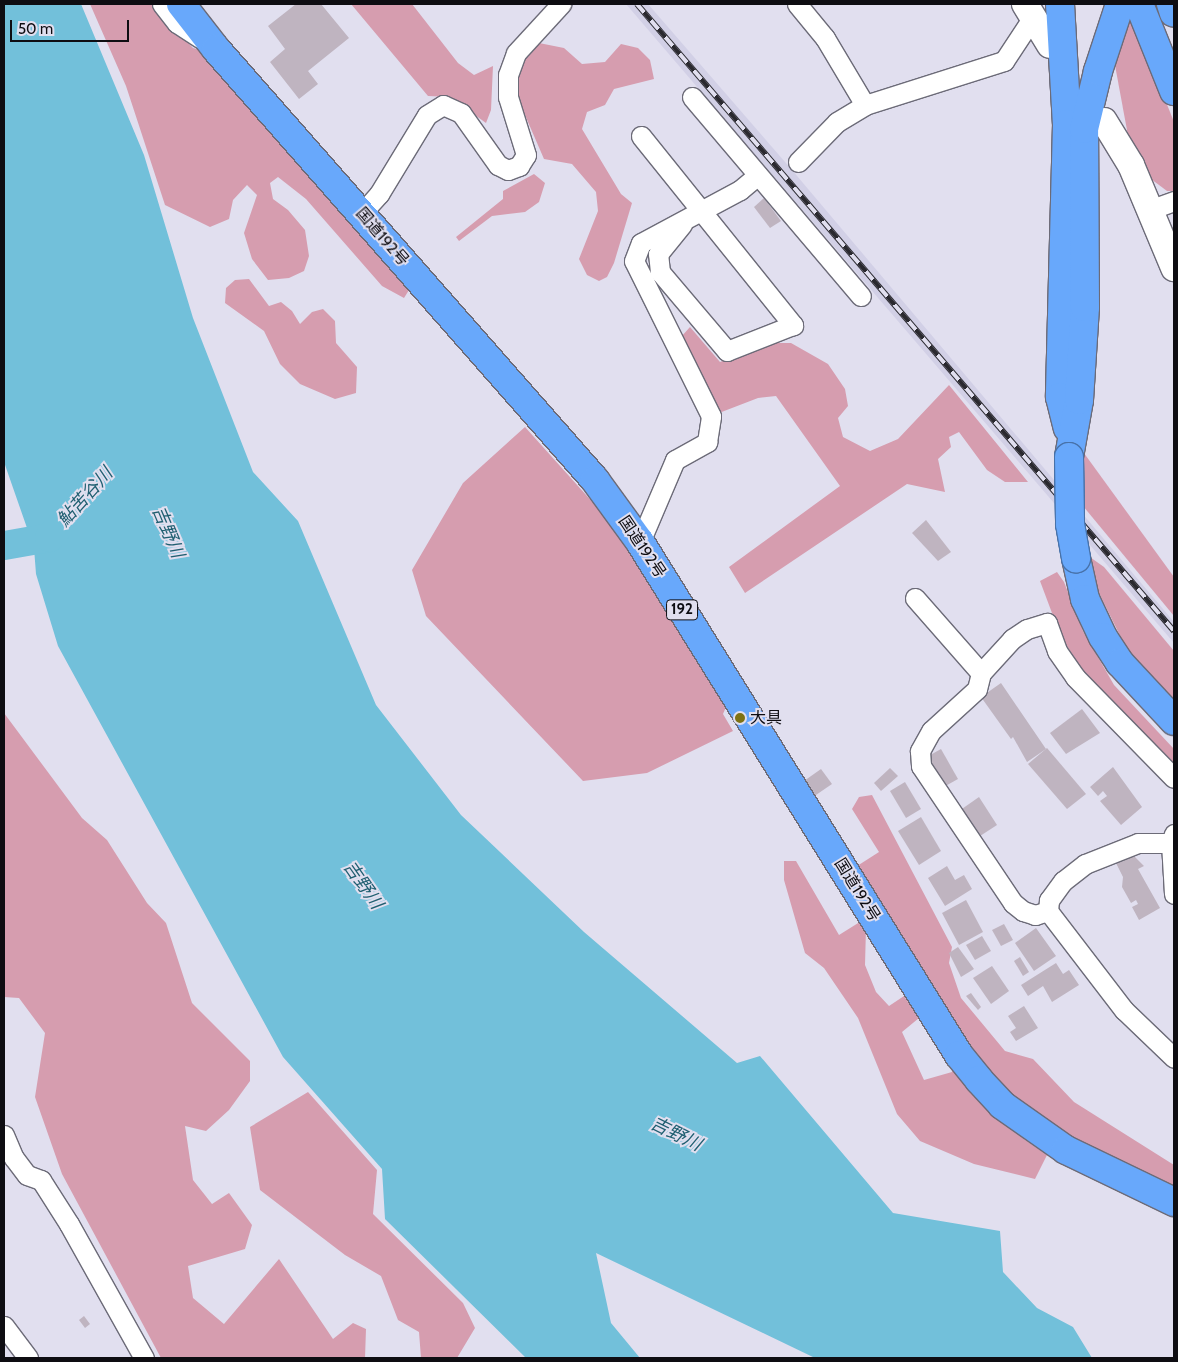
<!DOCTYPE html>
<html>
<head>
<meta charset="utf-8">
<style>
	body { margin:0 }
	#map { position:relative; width:1178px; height:1362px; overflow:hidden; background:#e1dfef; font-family:Cabin,"Noto Sans JP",sans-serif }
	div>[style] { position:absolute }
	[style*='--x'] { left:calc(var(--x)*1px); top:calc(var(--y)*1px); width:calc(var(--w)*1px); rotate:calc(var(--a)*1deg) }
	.built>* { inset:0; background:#d2d0e6 }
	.green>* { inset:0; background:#d69daf }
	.water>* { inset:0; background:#72c0da }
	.river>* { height:29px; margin:-14.5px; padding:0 14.5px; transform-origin:14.5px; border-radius:14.5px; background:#72c0da }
	.building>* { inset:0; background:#bfb4c0 }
	.roads { filter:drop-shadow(1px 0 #6c6b78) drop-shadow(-1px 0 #6c6b78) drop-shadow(0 1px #6c6b78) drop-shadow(0 -1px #6c6b78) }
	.street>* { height:19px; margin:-9.5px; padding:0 9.5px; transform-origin:9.5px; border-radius:9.5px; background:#fff }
	.secondary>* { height:26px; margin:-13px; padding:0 13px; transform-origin:13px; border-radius:13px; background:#fff }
	.highway>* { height:28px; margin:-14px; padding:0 14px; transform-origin:14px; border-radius:14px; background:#68a8fb }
	.rail>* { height:5.5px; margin-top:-2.75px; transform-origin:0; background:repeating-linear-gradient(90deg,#e1dfef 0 11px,#2a292f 0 22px); box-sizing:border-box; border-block:1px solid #2a292f }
	.bridges { filter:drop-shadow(1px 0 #4872a9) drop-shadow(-1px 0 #4872a9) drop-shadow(0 1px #4872a9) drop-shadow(0 -1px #4872a9) }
	.highway-bridge>* { height:28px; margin:-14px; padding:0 14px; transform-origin:14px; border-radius:14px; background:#68a8fb }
	.dots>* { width:14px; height:14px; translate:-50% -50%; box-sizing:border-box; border:2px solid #e1dfef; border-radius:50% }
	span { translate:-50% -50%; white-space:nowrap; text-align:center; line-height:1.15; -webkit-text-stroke:4px #e1dfef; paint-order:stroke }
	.shield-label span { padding:1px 4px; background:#e1dfef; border:1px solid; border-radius:4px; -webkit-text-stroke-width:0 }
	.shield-label { font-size:15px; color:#0e0d12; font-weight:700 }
	.street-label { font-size:16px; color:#0e0d12 }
	.poi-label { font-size:16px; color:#0e0d12 }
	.left { translate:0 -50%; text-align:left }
	.water-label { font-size:18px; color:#205f71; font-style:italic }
	.frame { position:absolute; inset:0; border:5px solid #0e0d12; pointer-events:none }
	.scale { position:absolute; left:10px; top:20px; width:119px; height:22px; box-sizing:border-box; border:2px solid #0e0d12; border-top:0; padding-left:6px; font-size:15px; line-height:18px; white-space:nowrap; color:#0e0d12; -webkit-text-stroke:4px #e1dfef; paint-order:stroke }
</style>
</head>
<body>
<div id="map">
	<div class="built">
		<i style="clip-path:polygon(626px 4px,648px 4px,792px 170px,1174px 622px,1174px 643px)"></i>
	</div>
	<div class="green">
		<i style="clip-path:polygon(90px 4px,151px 4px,193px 48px,200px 50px,409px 290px,404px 298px,382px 286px,306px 199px,278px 177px,270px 183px,273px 199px,288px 210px,305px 230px,309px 256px,304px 271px,289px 278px,268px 280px,252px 259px,244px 233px,257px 195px,247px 185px,233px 200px,229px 219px,210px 227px,165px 205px,126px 86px)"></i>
		<i style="clip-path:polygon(351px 4px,412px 4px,458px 63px,474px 75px,493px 66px,491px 110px,486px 123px,450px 97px,428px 96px)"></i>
		<i style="clip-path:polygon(1131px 14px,1174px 122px,1174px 191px,1167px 191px,1151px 179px,1129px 141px,1112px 49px)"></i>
		<i style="clip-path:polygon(534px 42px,564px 48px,582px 64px,605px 62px,621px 44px,638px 48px,650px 60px,654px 79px,614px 89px,605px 105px,587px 112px,582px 129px,621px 194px,632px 203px,614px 263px,607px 277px,599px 281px,587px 275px,579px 259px,598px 211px,596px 192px,572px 164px,544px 159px,515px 92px,518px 69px)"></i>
		<i style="clip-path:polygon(534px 174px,545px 183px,539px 202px,525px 212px,492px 216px,459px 241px,456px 237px,503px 199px,503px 191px)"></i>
		<i style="clip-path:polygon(249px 279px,269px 306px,281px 302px,292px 311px,300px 324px,312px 312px,323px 309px,335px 321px,336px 343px,357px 367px,356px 393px,335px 399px,300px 384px,280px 364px,264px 331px,225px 303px,226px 288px,235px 280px)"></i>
		<i style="clip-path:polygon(690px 327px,720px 362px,769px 343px,791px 343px,828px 364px,845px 389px,848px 406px,838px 418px,843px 437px,870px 451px,898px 439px,949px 385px,1028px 482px,1005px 482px,987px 470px,959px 432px,949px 437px,951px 447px,938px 459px,945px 492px,907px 484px,745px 593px,729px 567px,840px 486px,776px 396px,758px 398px,719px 413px,681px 337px)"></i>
		<i style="clip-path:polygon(525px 427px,622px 535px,726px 707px,723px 714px,733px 731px,647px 773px,583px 781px,426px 616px,412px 570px,463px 483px)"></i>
		<i style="clip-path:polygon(1081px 449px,1174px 577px,1174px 616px,1083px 506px)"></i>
		<i style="clip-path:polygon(1087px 555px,1104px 567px,1174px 651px,1174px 704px,1135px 666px,1094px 583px)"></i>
		<i style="clip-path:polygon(1057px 572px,1064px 582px,1083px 631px,1114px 685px,1174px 749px,1174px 767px,1081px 668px,1061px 637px,1040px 581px)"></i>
		<i style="clip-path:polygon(4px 713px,82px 818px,107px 840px,147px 903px,166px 923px,192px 1003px,250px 1061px,250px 1081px,229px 1110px,206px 1131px,185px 1126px,193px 1180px,212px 1204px,229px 1193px,252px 1225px,245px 1249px,188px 1266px,193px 1298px,224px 1324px,279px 1259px,333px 1339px,353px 1323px,366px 1329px,365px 1358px,161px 1358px,62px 1174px,35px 1097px,45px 1033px,19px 998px,4px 997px)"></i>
		<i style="clip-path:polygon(872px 795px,952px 947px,949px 963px,961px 998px,1005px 1051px,1033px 1059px,1074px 1102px,1174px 1165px,1174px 1191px,1039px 1122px,1024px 1139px,1047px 1155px,1035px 1179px,974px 1164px,920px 1141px,897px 1114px,858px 1018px,824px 968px,805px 953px,784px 880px,784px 861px,796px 861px,839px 935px,863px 920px,866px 928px,865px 965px,876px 992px,889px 1006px,904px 996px,919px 1018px,902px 1032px,924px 1080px,952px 1072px,947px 1018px,854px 868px,879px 852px,852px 809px,859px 797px)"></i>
		<i style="clip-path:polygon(308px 1092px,377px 1170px,373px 1214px,463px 1303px,475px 1328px,457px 1358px,421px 1358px,419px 1332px,398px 1320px,381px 1276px,345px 1255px,260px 1190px,250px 1127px)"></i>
	</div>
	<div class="water">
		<i style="clip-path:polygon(4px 4px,81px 4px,144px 155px,193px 318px,253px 472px,298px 521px,376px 705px,461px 815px,584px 932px,737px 1063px,760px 1056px,893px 1213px,1000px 1231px,1003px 1272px,1037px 1308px,1073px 1327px,1092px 1358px,815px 1358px,596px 1253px,611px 1323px,640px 1358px,526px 1358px,385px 1219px,382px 1169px,283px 1057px,58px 646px,36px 574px,34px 548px,4px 462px)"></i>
	</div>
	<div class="river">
		<i style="--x:4;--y:545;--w:46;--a:-10.1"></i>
		<i style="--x:49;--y:537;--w:20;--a:-49"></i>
	</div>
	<div class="building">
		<i style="clip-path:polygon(296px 4px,321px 4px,349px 38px,308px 71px,318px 84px,299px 99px,270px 62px,285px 49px,268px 26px)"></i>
		<i style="clip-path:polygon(764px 198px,781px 221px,770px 228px,754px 207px)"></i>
		<i style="clip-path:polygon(926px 520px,951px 552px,938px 561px,912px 533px)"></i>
		<i style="clip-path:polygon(1001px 683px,1046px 749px,1027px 762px,1013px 737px,1011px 739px,981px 697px)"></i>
		<i style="clip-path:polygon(1082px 709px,1100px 733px,1066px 754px,1050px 733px)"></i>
		<i style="clip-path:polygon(1047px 748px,1086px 794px,1067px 809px,1028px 764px)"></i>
		<i style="clip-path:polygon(941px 749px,958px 779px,940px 789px,923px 759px)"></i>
		<i style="clip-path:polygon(1113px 767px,1142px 807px,1121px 825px,1100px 801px,1107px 796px,1103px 791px,1098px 796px,1090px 787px)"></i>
		<i style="clip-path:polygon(890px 768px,898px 776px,881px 791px,874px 783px)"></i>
		<i style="clip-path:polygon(821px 769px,832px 784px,813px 797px,804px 781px)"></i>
		<i style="clip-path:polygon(905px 782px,921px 809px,906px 818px,890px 791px)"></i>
		<i style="clip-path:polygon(979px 797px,997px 825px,977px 838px,959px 811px)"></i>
		<i style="clip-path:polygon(921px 817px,941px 851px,919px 865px,898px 831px)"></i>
		<i style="clip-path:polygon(1132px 854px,1144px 866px,1138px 869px,1160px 908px,1139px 920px,1132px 907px,1138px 904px,1136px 900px,1131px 903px,1122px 887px,1123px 877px,1116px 863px)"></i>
		<i style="clip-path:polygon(947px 866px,955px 880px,964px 875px,972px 889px,945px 906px,928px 878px)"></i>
		<i style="clip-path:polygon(966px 900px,983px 932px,959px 945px,942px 913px)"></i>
		<i style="clip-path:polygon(1004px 924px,1013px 940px,1001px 946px,992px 930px)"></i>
		<i style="clip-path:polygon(1036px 928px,1056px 956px,1034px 971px,1015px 943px)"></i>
		<i style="clip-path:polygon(982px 936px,991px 951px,975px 960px,966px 945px)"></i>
		<i style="clip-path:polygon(958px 947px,974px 969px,961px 977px,949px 953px)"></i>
		<i style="clip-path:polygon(1020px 957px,1029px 972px,1023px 976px,1014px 961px)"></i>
		<i style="clip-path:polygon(1056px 963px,1063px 974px,1069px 970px,1079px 985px,1052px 1002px,1043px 986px,1028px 996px,1021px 985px)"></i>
		<i style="clip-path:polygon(992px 966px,1009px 991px,991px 1004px,973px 978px)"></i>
		<i style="clip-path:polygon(971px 993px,981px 1007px,978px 1010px,966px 996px)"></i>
		<i style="clip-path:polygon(1024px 1006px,1038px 1028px,1016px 1041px,1010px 1032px,1016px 1028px,1008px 1016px)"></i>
		<i style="clip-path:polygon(84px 1316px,90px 1324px,85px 1328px,79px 1320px)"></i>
	</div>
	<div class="roads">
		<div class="street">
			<i style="--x:162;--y:4;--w:24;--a:52"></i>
			<i style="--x:177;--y:23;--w:27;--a:33"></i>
			<i style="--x:797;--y:4;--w:44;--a:50.5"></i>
			<i style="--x:825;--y:38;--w:78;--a:59.2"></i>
			<i style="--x:692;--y:97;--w:261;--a:49.7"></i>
			<i style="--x:641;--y:136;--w:243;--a:51.2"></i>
			<i style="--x:793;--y:325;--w:71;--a:158.5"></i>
			<i style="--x:727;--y:351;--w:104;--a:-130.3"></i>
			<i style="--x:660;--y:272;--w:18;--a:-96"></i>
			<i style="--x:658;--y:254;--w:38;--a:-51"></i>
			<i style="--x:798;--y:162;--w:56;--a:-45.7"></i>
			<i style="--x:837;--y:122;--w:33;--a:-31"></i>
			<i style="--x:865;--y:105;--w:146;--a:-17.6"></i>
			<i style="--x:1004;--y:61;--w:53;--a:-56.6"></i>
			<i style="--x:1152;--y:209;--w:23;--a:-20"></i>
			<i style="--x:361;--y:214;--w:27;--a:-48"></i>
			<i style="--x:379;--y:194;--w:92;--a:-58.7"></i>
			<i style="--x:427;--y:115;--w:19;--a:-32"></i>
			<i style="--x:443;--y:105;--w:20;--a:24"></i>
			<i style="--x:461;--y:113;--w:64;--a:54.6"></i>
			<i style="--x:498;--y:165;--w:11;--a:27"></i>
			<i style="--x:508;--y:170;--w:12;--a:-20"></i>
			<i style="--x:519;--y:166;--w:13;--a:-58"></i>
			<i style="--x:526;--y:155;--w:61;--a:-107.2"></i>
			<i style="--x:508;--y:97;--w:22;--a:-90"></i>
			<i style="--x:508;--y:75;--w:23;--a:-70"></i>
			<i style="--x:516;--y:53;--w:67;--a:-47.4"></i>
			<i style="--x:640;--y:542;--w:89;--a:-66.9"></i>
			<i style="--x:675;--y:460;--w:37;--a:-29"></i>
			<i style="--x:707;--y:442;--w:26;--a:-81"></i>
			<i style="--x:711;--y:416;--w:173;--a:-116.4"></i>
			<i style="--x:634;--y:261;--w:19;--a:-69"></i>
			<i style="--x:641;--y:243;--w:112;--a:-28.2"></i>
			<i style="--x:740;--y:190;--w:23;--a:-40"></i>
			<i style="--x:915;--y:598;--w:100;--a:48.7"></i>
			<i style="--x:981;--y:673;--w:16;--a:104"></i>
			<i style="--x:977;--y:689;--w:62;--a:137.6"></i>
			<i style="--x:931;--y:731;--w:23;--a:119"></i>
			<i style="--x:920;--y:751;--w:15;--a:86"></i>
			<i style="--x:921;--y:766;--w:165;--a:56.1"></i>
			<i style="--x:1013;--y:903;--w:13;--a:39"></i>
			<i style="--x:1023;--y:911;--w:13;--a:18"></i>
			<i style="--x:1035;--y:915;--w:14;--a:-17"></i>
			<i style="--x:981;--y:673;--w:46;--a:-47.6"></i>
			<i style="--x:1012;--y:639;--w:18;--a:-34"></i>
			<i style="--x:1027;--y:629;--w:21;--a:-17"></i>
			<i style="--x:1047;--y:623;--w:30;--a:70"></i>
			<i style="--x:1057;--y:651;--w:32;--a:55"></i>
			<i style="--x:1075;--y:677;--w:141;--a:45.6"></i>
			<i style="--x:1174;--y:834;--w:9;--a:108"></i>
			<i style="--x:1171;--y:843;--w:51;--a:86.6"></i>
			<i style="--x:1171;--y:843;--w:33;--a:180"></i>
			<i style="--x:1138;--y:843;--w:57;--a:158.4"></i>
			<i style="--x:1085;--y:864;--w:28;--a:142"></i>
			<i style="--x:1063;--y:881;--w:24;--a:126"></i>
			<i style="--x:1049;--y:900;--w:11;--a:95"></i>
			<i style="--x:1048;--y:911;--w:125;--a:52.5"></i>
			<i style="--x:1124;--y:1010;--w:69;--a:43.8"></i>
			<i style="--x:4;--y:1135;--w:25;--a:67"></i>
			<i style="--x:14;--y:1158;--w:21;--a:53"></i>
			<i style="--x:27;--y:1175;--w:15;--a:20"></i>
			<i style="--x:41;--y:1180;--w:52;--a:57.5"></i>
			<i style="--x:69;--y:1224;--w:154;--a:60.8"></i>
			<i style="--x:4;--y:1326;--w:40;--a:53"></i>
		</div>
		<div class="secondary">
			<i style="--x:1025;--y:4;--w:48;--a:58.6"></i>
			<i style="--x:1104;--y:121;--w:52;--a:58.5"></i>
			<i style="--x:1131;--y:165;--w:112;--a:67.3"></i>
		</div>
		<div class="highway">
			<i style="--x:181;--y:4;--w:57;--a:52.1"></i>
			<i style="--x:216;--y:49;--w:574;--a:48.67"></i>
			<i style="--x:595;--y:480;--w:77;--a:54"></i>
			<i style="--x:640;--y:542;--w:604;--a:58.13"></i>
			<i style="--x:959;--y:1055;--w:32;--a:51"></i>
			<i style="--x:979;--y:1080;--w:34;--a:47"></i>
			<i style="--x:1002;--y:1105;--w:78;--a:35.1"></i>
			<i style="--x:1066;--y:1150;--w:120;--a:25.7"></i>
			<i style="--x:1060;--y:4;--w:120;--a:86.7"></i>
			<i style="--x:1067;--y:124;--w:273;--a:91.5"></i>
			<i style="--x:1060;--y:397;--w:32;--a:76"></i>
			<i style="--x:1139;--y:4;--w:94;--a:68.1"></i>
			<i style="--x:1171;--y:4;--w:9;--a:72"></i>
			<i style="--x:1069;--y:457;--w:58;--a:-80"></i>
			<i style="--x:1079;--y:400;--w:93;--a:-86.3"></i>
			<i style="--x:1085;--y:307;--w:178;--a:-90.3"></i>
			<i style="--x:1084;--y:129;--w:60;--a:-76.4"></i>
			<i style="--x:1098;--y:71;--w:71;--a:-71.8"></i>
			<i style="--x:1076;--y:558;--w:42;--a:77.6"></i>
			<i style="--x:1085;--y:599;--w:42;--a:64.7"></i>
			<i style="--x:1103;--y:637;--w:31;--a:57"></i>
			<i style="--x:1120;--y:663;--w:79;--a:47"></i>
		</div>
	</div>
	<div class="rail">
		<i style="--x:637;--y:4;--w:826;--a:49.42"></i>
	</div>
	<div class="bridges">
		<div class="highway-bridge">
			<i style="--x:1069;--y:457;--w:67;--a:89.1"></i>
			<i style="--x:1070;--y:524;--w:35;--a:80"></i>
		</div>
	</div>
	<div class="dots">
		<i style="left:740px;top:718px;background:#7e7214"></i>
	</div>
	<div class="shield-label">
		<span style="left:682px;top:610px">192</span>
	</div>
	<div class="street-label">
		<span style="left:382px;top:237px;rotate:49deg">国道192号</span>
		<span style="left:642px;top:547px;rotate:56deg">国道192号</span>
		<span style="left:857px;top:890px;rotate:58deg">国道192号</span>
	</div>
	<div class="poi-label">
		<span class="left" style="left:750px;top:718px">大具</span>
	</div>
	<div class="water-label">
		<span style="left:85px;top:497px;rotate:-48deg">鮎苦谷川</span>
		<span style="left:168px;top:532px;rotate:67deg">吉野川</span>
		<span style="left:363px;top:885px;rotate:55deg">吉野川</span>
		<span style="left:676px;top:1134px;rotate:26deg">吉野川</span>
	</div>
	<div class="frame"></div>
	<div class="scale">50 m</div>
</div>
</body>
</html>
